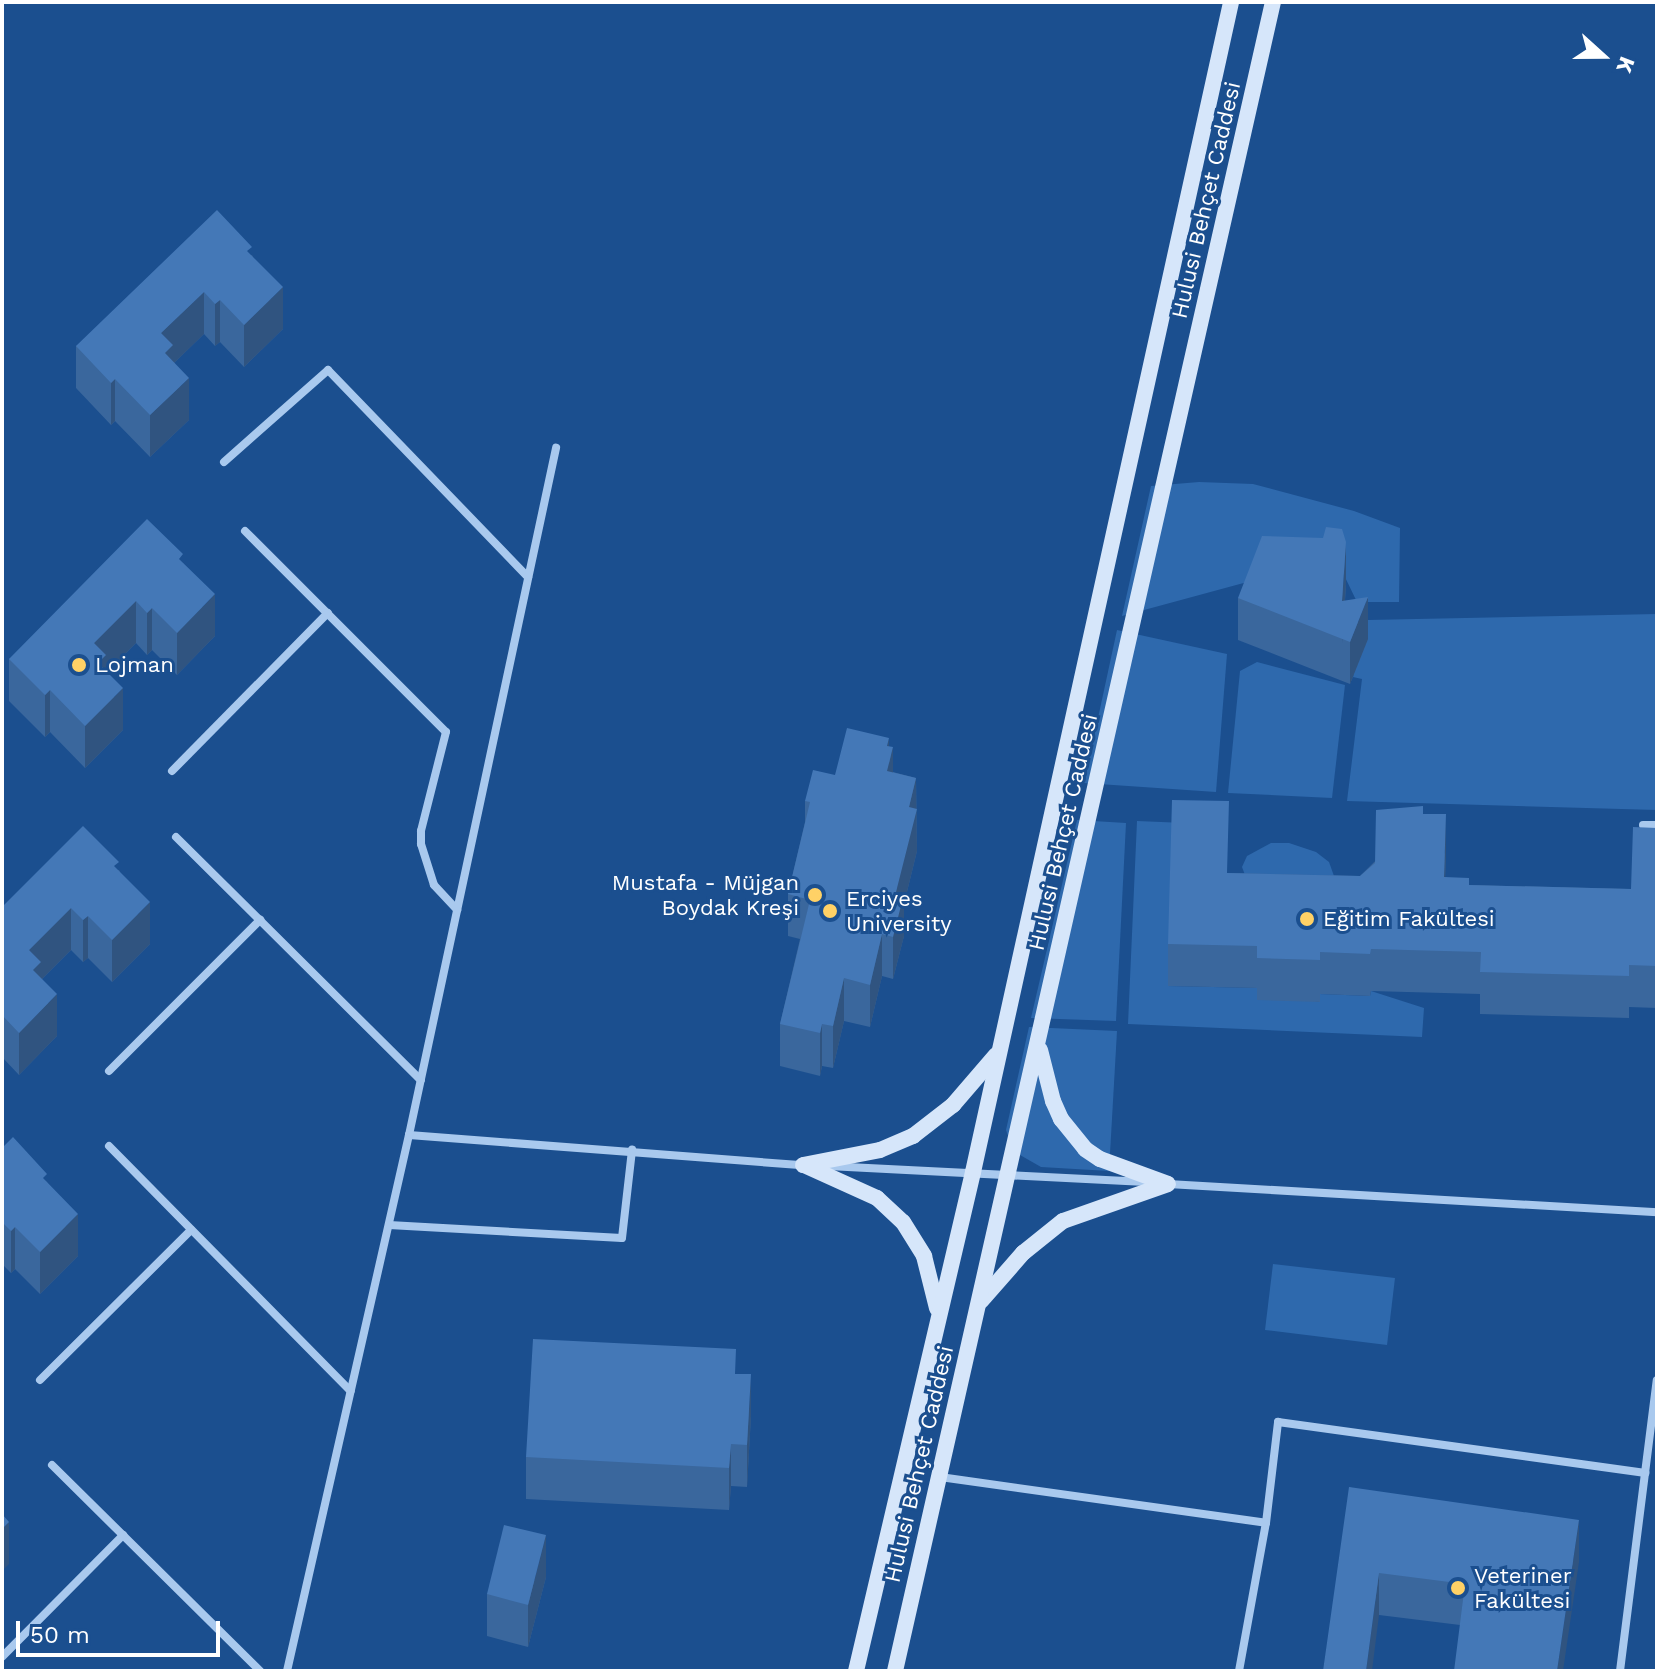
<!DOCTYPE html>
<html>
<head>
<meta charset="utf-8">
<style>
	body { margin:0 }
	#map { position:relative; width:1659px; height:1673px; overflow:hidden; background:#1b4f8f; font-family:"Work Sans",sans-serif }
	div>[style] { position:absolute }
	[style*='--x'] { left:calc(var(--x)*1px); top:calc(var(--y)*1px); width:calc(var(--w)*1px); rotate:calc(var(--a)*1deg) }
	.green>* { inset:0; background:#2e69ad }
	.street>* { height:8px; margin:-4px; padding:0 4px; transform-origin:4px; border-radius:4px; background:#a9c9ee }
	.secondary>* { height:16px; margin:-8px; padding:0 8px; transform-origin:8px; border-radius:8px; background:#d6e6fa }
	.wall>* { inset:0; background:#3a679d }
	.shaded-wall>* { inset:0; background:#305480 }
	.building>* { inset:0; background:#4478b7 }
	.dots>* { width:22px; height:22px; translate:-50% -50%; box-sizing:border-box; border:4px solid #1b4f8f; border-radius:50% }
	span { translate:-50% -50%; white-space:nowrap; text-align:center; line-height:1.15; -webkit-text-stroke:6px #1b4f8f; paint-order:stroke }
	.street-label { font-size:22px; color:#fff }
	.poi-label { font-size:22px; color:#fff }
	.left { translate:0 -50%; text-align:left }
	.right { translate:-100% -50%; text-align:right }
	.frame { position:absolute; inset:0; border:4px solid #fff; pointer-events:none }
	.north { position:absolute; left:1563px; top:16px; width:80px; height:80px; -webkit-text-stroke:6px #1b4f8f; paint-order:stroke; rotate:111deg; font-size:22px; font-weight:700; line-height:32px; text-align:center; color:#fff }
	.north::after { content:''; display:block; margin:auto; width:28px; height:36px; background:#fff; clip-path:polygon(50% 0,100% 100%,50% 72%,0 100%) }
	.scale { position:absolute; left:16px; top:1621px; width:204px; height:36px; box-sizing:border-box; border:4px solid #fff; border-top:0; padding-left:10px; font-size:24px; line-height:28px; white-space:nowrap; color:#fff; -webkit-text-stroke:6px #1b4f8f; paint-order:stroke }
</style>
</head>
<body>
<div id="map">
	<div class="green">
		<i style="clip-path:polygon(1199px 482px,1253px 484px,1354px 511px,1400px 528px,1399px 602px,1357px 602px,1342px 571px,1262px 578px,1122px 616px,1151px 486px)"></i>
		<i style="clip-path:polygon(1657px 614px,1657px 810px,1347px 801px,1362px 679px,1353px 677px,1368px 620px)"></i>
		<i style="clip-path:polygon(1117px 630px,1227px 654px,1216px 792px,1084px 783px)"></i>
		<i style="clip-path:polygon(1257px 662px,1345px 685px,1332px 798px,1228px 793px,1240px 671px)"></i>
		<i style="clip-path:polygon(1077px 820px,1126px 823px,1116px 1021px,1031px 1018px)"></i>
		<i style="clip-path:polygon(1137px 821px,1209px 824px,1168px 986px,1257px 988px,1319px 1002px,1320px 994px,1370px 996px,1371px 991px,1424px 1008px,1422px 1037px,1128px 1024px)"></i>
		<i style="clip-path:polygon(1271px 843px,1289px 843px,1316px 852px,1329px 862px,1334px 876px,1245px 875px,1242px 867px,1247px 856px)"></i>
		<i style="clip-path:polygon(1029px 1027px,1117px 1031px,1109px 1171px,1041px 1167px,1020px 1155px,1011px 1144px,1006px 1130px)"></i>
		<i style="clip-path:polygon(1273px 1264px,1395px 1278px,1387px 1345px,1265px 1330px)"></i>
	</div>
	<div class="street">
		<i style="--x:224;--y:462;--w:139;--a:-41.5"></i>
		<i style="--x:328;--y:370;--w:288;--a:46"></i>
		<i style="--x:245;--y:531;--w:284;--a:45"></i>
		<i style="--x:446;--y:732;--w:102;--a:104.2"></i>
		<i style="--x:421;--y:831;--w:13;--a:90"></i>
		<i style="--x:421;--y:844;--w:43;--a:72.4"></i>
		<i style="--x:434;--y:885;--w:34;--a:47"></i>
		<i style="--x:172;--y:771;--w:222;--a:-45.4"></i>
		<i style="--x:1643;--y:825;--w:14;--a:0"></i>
		<i style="--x:176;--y:837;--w:345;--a:44.8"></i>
		<i style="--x:109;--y:1071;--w:214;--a:-45"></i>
		<i style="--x:409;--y:1135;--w:395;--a:4.4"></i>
		<i style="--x:109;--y:1146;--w:344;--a:45.4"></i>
		<i style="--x:828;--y:1166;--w:318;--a:2.9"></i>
		<i style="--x:1168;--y:1184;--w:490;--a:3.3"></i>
		<i style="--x:389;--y:1225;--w:233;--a:3.2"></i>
		<i style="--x:622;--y:1238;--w:89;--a:-83.5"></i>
		<i style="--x:40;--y:1380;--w:213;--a:-44.8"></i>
		<i style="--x:52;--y:1465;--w:293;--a:44.7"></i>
		<i style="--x:940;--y:1477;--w:329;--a:8"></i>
		<i style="--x:1266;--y:1523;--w:102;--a:-83.2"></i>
		<i style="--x:1278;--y:1422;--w:371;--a:7.9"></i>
		<i style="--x:2;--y:1657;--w:172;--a:-45.2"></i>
		<i style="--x:287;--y:1671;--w:550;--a:-77.18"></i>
		<i style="--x:409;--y:1135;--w:703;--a:-77.92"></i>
		<i style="--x:1239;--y:1671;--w:150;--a:-79.7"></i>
		<i style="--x:1620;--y:1671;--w:293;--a:-82.8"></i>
	</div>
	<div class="secondary">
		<i style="--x:1040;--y:1050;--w:53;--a:75.7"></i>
		<i style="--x:1053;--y:1101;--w:20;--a:66"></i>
		<i style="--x:1061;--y:1119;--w:38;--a:51"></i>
		<i style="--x:1085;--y:1149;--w:18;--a:34"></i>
		<i style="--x:1100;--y:1159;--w:72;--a:20.2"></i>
		<i style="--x:803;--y:1165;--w:78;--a:-11"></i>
		<i style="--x:880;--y:1150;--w:36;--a:-23"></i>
		<i style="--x:913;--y:1136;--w:51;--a:-37.8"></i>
		<i style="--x:953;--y:1105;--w:66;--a:-49.3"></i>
		<i style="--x:804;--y:1165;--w:80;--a:24.3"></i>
		<i style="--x:877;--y:1198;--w:35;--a:43"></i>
		<i style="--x:903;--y:1222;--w:40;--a:58"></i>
		<i style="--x:924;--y:1256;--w:54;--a:76"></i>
		<i style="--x:981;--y:1301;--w:64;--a:-48.8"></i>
		<i style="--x:1023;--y:1253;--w:51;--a:-38.7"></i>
		<i style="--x:1063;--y:1221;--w:111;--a:-19.4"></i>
		<i style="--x:856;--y:1671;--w:513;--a:-76.8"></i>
		<i style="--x:973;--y:1172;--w:1198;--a:-77.56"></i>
		<i style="--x:895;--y:1671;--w:1711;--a:-77.24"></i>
	</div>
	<div class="wall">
		<i style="clip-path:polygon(252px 255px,283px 329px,244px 367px,220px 342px,215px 346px,204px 334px,174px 363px,189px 420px,150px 457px,115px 421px,111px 425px,76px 388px,76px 346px)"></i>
		<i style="clip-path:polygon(183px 563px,215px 636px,177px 675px,152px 650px,147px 655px,136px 643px,107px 672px,123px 730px,85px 768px,50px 732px,45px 737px,9px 701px,9px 659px)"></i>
		<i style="clip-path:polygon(1346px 584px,1345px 601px,1368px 639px,1350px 684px,1238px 640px,1238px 598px)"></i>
		<i style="clip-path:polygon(889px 746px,893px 772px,916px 778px,917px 851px,904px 904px,904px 936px,893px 979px,882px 976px,870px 1027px,844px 1021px,833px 1068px,822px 1066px,820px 1076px,780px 1066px,780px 1024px,800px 939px,788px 936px,788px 894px,805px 822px,805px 801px,835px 775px)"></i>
		<i style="clip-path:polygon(1423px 814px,1446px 856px,1445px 877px,1469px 885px,1631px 889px,1657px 828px,1657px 1008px,1629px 1007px,1629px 1018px,1480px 1014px,1480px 994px,1371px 991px,1370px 996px,1320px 994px,1320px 1002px,1257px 1000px,1257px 988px,1168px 986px,1168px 944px,1228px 873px,1360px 876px)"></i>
		<i style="clip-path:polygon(119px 870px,150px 944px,112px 982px,88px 958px,83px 962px,71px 950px,42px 979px,57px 1036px,19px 1075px,2px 1057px,2px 907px)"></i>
		<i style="clip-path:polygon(2px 1148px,47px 1182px,78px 1256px,40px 1294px,15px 1269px,11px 1273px,2px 1264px)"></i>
		<i style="clip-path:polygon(736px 1374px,751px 1416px,747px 1487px,731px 1486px,729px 1510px,526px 1499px,526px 1457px)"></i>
		<i style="clip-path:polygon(1349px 1487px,1579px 1562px,1460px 1625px,1379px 1615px)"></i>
		<i style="clip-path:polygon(546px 1577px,528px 1647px,487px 1636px,487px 1594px)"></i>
	</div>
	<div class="shaded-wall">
		<i style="clip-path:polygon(283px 287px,283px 329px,244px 367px,244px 325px)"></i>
		<i style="clip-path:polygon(204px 292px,204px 334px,173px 364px,165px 395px,161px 333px)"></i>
		<i style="clip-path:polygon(220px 300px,220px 342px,215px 346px,215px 304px)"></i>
		<i style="clip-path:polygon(189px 378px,189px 420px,150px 457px,150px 415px)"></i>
		<i style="clip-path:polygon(115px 379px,115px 421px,111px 425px,111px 383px)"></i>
		<i style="clip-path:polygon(1346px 542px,1346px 584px,1342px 643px,1342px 601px)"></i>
		<i style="clip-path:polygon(215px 594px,215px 636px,177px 675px,177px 633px)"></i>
		<i style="clip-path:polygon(1368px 597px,1368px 639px,1350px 684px,1350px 642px)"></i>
		<i style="clip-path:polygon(136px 601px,136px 643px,98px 681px,94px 643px)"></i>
		<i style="clip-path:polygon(152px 608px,152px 650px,147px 655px,147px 613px)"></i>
		<i style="clip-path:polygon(123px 688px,123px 730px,85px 768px,85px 726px)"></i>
		<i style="clip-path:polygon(50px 690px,50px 732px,45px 737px,45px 695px)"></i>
		<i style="clip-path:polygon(889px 738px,889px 763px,893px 747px,893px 789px,887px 813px,887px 746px)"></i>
		<i style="clip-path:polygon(916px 778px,917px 851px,904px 904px,904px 936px,893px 979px,893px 937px,896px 892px,909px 807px)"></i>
		<i style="clip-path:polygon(1446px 814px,1446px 856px,1444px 919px,1444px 877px)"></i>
		<i style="clip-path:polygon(150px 902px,150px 944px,112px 982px,112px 940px)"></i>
		<i style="clip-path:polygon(71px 908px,71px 950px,41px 980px,33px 1012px,29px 950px)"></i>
		<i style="clip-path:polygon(88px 916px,88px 958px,83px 962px,83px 920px)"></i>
		<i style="clip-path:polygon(882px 934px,882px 976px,870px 1027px,870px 985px)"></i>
		<i style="clip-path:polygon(844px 978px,844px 1021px,833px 1068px,833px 1026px)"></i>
		<i style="clip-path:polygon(57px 994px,57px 1036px,19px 1075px,19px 1033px)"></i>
		<i style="clip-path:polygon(822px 1024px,822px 1066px,820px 1076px,820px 1033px)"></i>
		<i style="clip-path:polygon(78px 1214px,78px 1256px,40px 1294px,40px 1252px)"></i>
		<i style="clip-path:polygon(15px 1227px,15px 1269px,11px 1273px,11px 1231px)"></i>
		<i style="clip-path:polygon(751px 1374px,751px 1416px,747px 1487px,747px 1445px)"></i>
		<i style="clip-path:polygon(731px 1444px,731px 1486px,729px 1510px,729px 1468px)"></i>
		<i style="clip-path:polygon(1579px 1520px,1579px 1562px,1563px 1671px,1557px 1671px)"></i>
		<i style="clip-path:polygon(9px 1522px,9px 1564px,2px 1571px,2px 1529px)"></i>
		<i style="clip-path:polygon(546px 1535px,546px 1577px,528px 1647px,528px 1605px)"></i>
		<i style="clip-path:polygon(1379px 1573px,1379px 1615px,1372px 1671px,1366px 1671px)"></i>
	</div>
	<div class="building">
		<i style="clip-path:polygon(217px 210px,252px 247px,247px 251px,283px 287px,244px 325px,220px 300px,215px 304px,204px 292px,161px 333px,173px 345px,165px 353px,189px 378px,150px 415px,115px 379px,111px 383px,76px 346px)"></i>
		<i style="clip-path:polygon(147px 519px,183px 554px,179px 559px,215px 594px,177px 633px,152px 608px,147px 613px,136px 601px,94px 643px,106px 655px,98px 663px,123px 688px,85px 726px,50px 690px,45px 695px,9px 659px)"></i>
		<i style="clip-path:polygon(1326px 527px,1342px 529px,1346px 542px,1342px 601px,1368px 597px,1350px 642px,1238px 598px,1262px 536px,1323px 538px)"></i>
		<i style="clip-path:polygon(847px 728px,889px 738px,887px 746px,893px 747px,887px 771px,916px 778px,909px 807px,917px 809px,896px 892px,904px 894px,893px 937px,882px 934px,870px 985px,844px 978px,833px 1026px,822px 1024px,820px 1033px,780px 1024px,810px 900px,788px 894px,810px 802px,805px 801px,813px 770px,835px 775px)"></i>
		<i style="clip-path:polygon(1172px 800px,1229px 801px,1227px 873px,1360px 876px,1375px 863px,1376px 810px,1423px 806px,1423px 814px,1446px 814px,1444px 877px,1469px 878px,1469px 885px,1631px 889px,1633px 827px,1657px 828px,1657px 966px,1629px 965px,1629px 976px,1480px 972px,1481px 952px,1371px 949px,1370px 954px,1320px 952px,1320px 960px,1257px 958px,1257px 946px,1168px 944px)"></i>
		<i style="clip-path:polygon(83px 826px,119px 862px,114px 866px,150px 902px,112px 940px,88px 916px,83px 920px,71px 908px,29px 950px,41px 962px,33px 970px,57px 994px,19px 1033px,2px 1015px,2px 907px)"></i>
		<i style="clip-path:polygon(13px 1137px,47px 1174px,43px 1178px,78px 1214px,40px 1252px,15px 1227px,11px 1231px,2px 1222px,2px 1148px)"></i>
		<i style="clip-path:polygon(533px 1339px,736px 1349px,735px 1374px,751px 1374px,747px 1445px,731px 1444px,729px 1468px,526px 1457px)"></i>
		<i style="clip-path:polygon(1349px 1487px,1579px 1520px,1557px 1671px,1454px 1671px,1465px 1584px,1379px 1573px,1366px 1671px,1323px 1671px)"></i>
		<i style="clip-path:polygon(2px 1514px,9px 1522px,2px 1529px)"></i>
		<i style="clip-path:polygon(504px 1525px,546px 1535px,528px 1605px,487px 1594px)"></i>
	</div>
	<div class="dots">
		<i style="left:79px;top:665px;background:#ffd166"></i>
		<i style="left:815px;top:895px;background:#ffd166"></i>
		<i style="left:830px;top:911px;background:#ffd166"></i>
		<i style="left:1307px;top:919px;background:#ffd166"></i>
		<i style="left:1458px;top:1588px;background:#ffd166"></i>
	</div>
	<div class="street-label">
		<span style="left:1206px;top:200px;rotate:-77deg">Hulusi Behçet Caddesi</span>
		<span style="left:1063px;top:832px;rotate:-77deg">Hulusi Behçet Caddesi</span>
		<span style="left:919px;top:1464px;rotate:-77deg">Hulusi Behçet Caddesi</span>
	</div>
	<div class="poi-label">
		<span class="left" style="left:95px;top:665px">Lojman</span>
		<span class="right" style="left:799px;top:895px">Mustafa - Müjgan<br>Boydak Kreşi</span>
		<span class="left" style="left:846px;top:911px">Erciyes<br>University</span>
		<span class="left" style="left:1323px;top:919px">Eğitim Fakültesi</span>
		<span class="left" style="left:1474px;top:1588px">Veteriner<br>Fakültesi</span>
	</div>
	<div class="frame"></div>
	<div class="north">K</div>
	<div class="scale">50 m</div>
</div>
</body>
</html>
